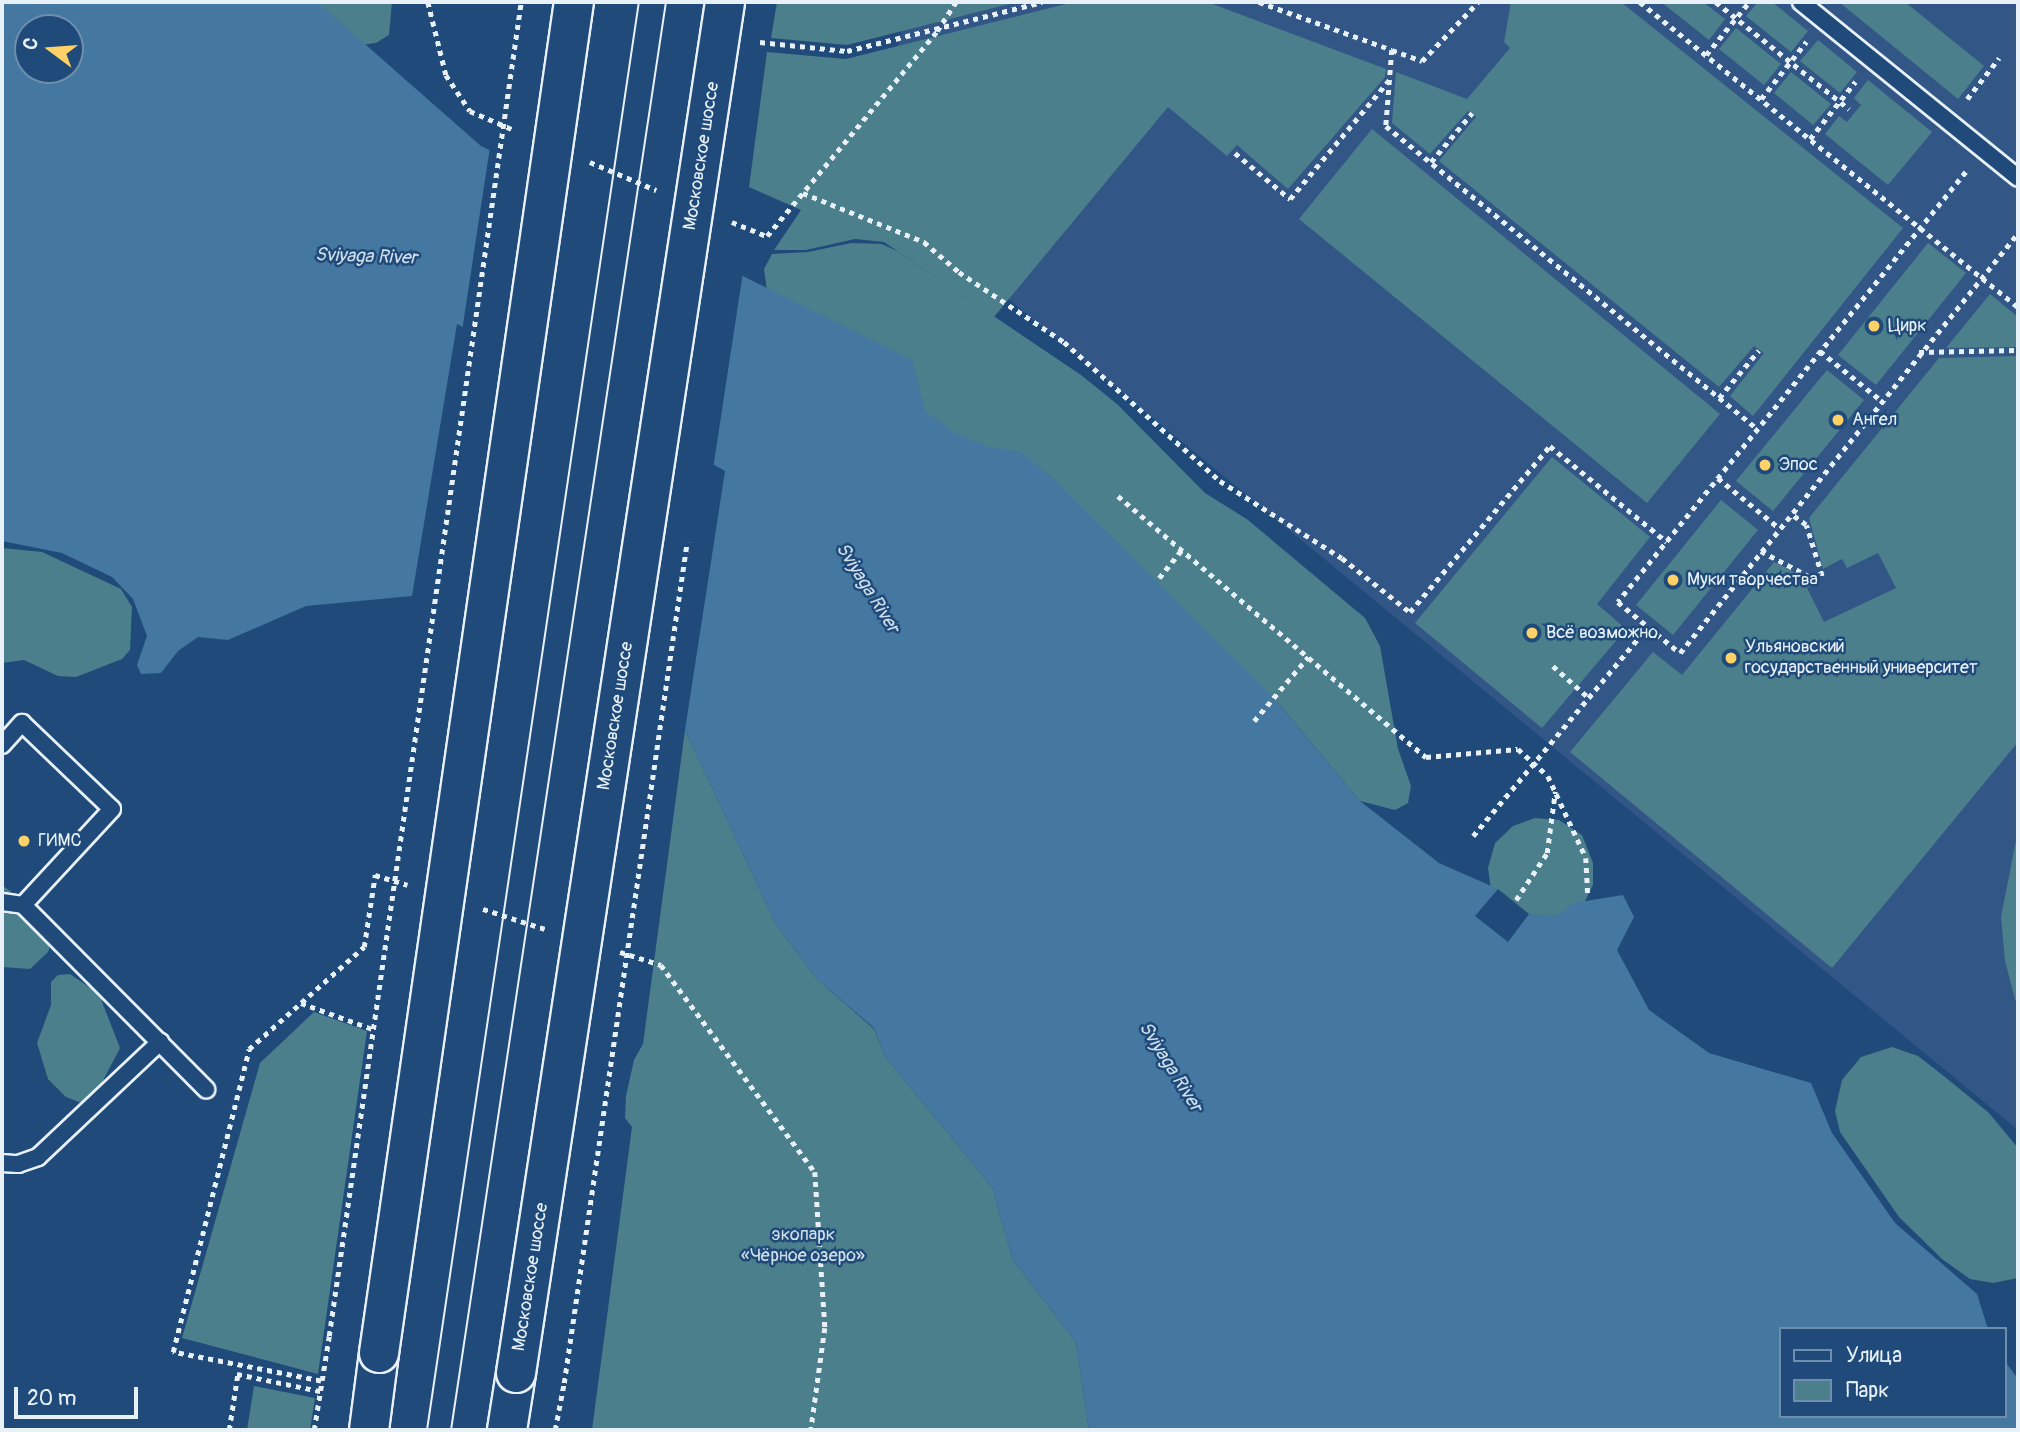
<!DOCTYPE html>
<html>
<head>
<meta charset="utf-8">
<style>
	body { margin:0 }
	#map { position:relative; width:2020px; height:1432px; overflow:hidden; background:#1f4a7a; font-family:Pangolin,sans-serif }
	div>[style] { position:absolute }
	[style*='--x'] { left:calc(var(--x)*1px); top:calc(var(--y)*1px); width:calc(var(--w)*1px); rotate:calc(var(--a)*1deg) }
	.built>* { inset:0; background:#325787 }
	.green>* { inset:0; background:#4b7f8b }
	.water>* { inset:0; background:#4478a1 }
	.pier>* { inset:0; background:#1f4a7a }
	.path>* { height:4.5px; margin-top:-2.25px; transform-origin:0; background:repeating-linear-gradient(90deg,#e8f1f8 0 5px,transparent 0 10px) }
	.roads { filter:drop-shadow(2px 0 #e8f1f8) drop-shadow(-2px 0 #e8f1f8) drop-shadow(0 2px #e8f1f8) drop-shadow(0 -2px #e8f1f8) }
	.lane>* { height:16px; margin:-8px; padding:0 8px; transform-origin:8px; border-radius:8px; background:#1f4a7a }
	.primary>* { height:38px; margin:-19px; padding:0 19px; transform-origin:19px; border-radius:19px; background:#1f4a7a }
	.tram>* { height:2px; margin:-1px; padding:0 1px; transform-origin:1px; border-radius:1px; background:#e8f1f8 }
	.path-bridge>* { height:4.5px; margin-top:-2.25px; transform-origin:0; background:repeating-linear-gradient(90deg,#e8f1f8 0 5px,transparent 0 10px) }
	.bridges { filter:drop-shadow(2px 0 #e8f1f8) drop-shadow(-2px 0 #e8f1f8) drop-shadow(0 2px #e8f1f8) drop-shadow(0 -2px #e8f1f8) }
	.primary-bridge>* { height:38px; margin:-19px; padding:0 19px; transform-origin:19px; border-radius:19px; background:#1f4a7a }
	.dots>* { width:19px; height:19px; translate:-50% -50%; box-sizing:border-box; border:4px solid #1f4a7a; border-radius:50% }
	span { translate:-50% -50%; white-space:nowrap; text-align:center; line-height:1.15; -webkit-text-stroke:5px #1f4a7a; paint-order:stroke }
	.street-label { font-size:18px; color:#e8f1f8 }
	.poi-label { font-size:18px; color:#e8f1f8 }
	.left { translate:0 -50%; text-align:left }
	.park-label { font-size:18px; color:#d0e0e8 }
	.water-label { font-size:19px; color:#cfdfeb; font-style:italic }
	.frame { position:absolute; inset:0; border:4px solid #e8f1f8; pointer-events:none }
	.legend { position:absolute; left:1779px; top:1327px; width:228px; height:91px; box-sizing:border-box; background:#1f4a7a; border:2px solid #6f8dac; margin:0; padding:9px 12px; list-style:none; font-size:21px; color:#e8f1f8 }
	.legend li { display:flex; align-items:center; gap:14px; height:35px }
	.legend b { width:35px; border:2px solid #6f8dac }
	.north { position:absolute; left:14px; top:14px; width:70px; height:70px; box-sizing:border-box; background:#1f4a7a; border:2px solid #6f8dac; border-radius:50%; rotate:286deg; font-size:19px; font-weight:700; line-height:28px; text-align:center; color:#e8f1f8 }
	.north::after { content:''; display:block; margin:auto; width:24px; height:32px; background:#ffd166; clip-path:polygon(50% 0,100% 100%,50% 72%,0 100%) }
	.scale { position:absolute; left:14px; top:1387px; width:124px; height:32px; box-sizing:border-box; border:4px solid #e8f1f8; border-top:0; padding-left:9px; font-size:21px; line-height:24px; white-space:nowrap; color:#e8f1f8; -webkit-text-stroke:5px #1f4a7a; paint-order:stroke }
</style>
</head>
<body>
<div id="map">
	<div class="built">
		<i style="clip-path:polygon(907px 2px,2018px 2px,2018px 1130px,870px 185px)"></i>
	</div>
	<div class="green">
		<i style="clip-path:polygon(294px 2px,392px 2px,389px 35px,376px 43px,347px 47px)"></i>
		<i style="clip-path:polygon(777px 2px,1017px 2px,847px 45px,771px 38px)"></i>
		<i style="clip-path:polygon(1074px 2px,1207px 2px,1386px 69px,1385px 77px,1288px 189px,1237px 145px,1227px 156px,1168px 107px,994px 317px,884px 242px,855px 239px,806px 250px,774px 250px,801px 210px,749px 187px,767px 52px,846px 59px)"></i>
		<i style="clip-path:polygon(1511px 2px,1621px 2px,1903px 228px,1753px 416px,1730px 396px,1764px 353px,1754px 346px,1719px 387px,1439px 161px,1476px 117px,1472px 113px,1468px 111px,1430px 154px,1392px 123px,1396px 72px,1467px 99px,1510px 48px,1504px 42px)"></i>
		<i style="clip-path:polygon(1661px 2px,1703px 2px,1725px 19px,1709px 40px)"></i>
		<i style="clip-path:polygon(1758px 2px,1772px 2px,1808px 31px,1791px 52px,1746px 16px)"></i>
		<i style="clip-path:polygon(1839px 2px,1905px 2px,1984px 66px,1958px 99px)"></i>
		<i style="clip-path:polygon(1736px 28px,1781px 64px,1764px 85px,1719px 49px)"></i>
		<i style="clip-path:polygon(1818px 40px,1857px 72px,1840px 93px,1800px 61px)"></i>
		<i style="clip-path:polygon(1791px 72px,1831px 104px,1813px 125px,1774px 93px)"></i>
		<i style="clip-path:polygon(1868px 80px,1932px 132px,1888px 185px,1825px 134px,1839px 116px,1847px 122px,1861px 105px,1854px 98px)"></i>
		<i style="clip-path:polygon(1372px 129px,1720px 414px,1647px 503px,1299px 219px)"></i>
		<i style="clip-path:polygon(851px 243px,882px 244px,897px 251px,1081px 375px,1117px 404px,1205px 493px,1248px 520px,1365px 618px,1380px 646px,1398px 749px,1411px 786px,1408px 803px,1395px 810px,1360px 801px,1274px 698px,769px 306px,764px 269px,772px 254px,808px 252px)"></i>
		<i style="clip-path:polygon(1928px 243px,1966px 273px,1876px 385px,1838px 355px)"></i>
		<i style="clip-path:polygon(1990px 294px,2018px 317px,2018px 347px,1946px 348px)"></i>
		<i style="clip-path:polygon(2018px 356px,2018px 742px,1832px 968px,1570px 752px,1653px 652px,1682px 675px,1774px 562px,1810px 580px,1813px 585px,1807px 588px,1824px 622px,1896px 588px,1878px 553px,1847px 568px,1842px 559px,1823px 569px,1809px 518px,1939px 358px)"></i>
		<i style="clip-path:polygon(1827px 370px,1864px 400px,1773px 511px,1736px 481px)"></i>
		<i style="clip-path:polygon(1552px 457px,1650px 537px,1597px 604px,1626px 629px,1542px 728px,1415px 623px)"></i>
		<i style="clip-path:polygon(1721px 500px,1758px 530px,1673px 635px,1636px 605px)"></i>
		<i style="clip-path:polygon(2px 548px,42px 552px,121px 589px,132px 607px,130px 650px,122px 659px,76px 677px,58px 676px,24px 660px,2px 663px)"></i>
		<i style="clip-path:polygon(685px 730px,776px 924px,818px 980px,874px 1029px,884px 1055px,992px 1187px,1013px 1260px,1076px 1342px,1089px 1430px,592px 1430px,632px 1127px,625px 1118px,626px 1096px,634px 1060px,643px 1044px)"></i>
		<i style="clip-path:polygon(1535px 818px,1559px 820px,1582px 835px,1593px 863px,1593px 885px,1581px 909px,1536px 924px,1491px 890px,1488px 868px,1495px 843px,1513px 826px)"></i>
		<i style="clip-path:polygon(2018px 830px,2018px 1010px,2005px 961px,2001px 917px)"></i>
		<i style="clip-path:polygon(2px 885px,47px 919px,52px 941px,48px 952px,30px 969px,2px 967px)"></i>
		<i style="clip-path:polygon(70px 974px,99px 994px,120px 1048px,96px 1094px,84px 1104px,66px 1097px,48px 1079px,37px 1043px,51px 1005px,51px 982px,58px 975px)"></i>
		<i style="clip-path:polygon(314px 1012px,367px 1031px,318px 1374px,182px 1338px,260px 1063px)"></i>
		<i style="clip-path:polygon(1892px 1047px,1918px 1056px,1945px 1077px,1989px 1113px,2018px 1148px,2018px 1278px,1993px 1283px,1970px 1279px,1942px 1259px,1899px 1217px,1840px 1132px,1835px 1111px,1842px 1080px,1861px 1057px)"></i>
		<i style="clip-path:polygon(254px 1386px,315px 1398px,310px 1430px,247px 1430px)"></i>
	</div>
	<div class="water">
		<i style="clip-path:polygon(evenodd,2px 2px,317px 2px,481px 146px,912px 360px,925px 411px,955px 433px,989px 447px,1021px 452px,1056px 481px,1274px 698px,1360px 801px,1439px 863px,1498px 889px,1529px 914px,1558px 916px,1573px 903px,1623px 895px,1634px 917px,1617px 950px,1649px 1010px,1709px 1053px,1811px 1083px,1832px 1133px,1895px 1223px,1977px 1294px,1988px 1329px,1780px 1329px,1780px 1416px,2004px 1416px,2004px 1360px,2018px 1379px,2018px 1430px,1089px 1430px,1076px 1342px,1013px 1260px,992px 1187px,884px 1055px,874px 1028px,818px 980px,776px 924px,685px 730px,725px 471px,457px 324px,412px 596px,306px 606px,228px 640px,198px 637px,178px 651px,161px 673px,141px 674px,137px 665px,147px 636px,133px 599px,112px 577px,62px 553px,2px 541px,2px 2px,28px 28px,70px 28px,70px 70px,28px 70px,28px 28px)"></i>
	</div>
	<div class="pier">
		<i style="clip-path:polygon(490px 147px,743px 272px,713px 469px,462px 331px)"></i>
		<i style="clip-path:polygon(1498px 889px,1529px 914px,1508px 942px,1475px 916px)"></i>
	</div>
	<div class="path">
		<i style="--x:428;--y:2;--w:75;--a:76.1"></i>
		<i style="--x:446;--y:75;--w:43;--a:56.3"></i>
		<i style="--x:470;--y:111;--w:48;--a:23.4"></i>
		<i style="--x:1259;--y:2;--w:141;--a:19.8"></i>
		<i style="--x:1392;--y:50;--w:76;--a:94.5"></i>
		<i style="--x:1386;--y:126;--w:479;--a:39.2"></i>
		<i style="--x:1640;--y:2;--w:486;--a:38.9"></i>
		<i style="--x:1716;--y:2;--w:171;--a:38.8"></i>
		<i style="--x:760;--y:42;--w:87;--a:5.9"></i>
		<i style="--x:847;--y:51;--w:201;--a:-14.1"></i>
		<i style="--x:1392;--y:50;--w:32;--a:20"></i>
		<i style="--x:1422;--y:61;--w:81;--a:-46.5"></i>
		<i style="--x:1706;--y:55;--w:68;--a:-50.9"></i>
		<i style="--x:1761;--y:99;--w:73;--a:-51.7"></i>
		<i style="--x:1967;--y:99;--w:52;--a:-52"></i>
		<i style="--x:1810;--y:139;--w:73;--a:-51.7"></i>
		<i style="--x:1235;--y:153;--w:72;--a:39.9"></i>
		<i style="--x:1290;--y:199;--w:155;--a:-50.2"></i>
		<i style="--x:590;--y:162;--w:72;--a:23"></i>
		<i style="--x:1431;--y:162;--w:64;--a:-50.1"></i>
		<i style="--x:1966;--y:172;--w:553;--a:128.98"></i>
		<i style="--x:1618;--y:602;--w:80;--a:39.4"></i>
		<i style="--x:1680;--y:653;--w:539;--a:-51.17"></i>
		<i style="--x:803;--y:193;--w:131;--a:22"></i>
		<i style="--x:924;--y:242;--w:46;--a:40.6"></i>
		<i style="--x:959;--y:272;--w:126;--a:33.7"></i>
		<i style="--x:1064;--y:342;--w:209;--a:41.7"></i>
		<i style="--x:1220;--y:481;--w:144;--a:32.3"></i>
		<i style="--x:1342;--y:558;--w:87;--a:38.5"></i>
		<i style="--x:1410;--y:612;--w:217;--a:-49.9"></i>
		<i style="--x:1550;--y:446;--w:151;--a:39.4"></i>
		<i style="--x:732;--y:222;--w:38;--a:22"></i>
		<i style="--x:767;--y:236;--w:266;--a:-50.3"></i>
		<i style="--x:937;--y:31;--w:35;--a:-57"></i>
		<i style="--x:1820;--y:351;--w:80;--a:38.9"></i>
		<i style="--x:1919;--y:352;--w:99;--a:-1.2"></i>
		<i style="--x:1719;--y:398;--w:62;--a:-50.2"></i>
		<i style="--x:1718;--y:478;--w:79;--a:39.3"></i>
		<i style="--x:1118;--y:496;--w:404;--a:40.3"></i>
		<i style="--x:1426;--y:757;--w:92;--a:-5"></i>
		<i style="--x:1518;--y:749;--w:40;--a:42"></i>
		<i style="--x:1548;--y:776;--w:90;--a:65.1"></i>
		<i style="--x:1586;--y:858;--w:39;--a:87"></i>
		<i style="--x:1761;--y:551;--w:60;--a:27.8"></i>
		<i style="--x:1814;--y:579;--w:9;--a:-21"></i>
		<i style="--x:1822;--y:576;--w:53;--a:-107.4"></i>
		<i style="--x:1806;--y:525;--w:19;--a:-144"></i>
		<i style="--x:1159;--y:578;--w:36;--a:-51"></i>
		<i style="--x:1553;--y:666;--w:47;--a:41.5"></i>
		<i style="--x:1254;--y:721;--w:84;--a:-49.8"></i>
		<i style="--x:1473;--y:836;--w:273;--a:-50.1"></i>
		<i style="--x:1516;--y:900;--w:56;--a:-56.6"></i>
		<i style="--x:1547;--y:853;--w:62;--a:-82.5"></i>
		<i style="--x:483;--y:909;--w:65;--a:17.9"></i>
		<i style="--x:620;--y:952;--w:43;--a:17.6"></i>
		<i style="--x:661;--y:965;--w:258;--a:53.4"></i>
		<i style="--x:815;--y:1172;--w:156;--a:86.3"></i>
		<i style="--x:825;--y:1328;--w:103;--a:97.8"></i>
		<i style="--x:301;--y:1003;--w:79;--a:20"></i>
		<i style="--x:237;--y:1374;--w:85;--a:11.6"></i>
		<i style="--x:321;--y:1381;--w:151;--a:-168.9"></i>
		<i style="--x:173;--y:1352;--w:312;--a:-75.9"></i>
		<i style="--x:249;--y:1049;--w:154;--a:-41.6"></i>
		<i style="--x:364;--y:947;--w:73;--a:-81.3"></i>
		<i style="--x:375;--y:875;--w:34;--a:17"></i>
		<i style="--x:229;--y:1430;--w:59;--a:-81.2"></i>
		<i style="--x:314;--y:1430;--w:95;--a:-80.9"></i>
		<i style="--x:555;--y:1430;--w:48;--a:-79.2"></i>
	</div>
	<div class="roads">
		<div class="lane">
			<i style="--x:1801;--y:2;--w:279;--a:39"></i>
			<i style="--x:2;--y:745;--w:30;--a:-48"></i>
			<i style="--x:22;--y:723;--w:124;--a:43.7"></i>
			<i style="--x:112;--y:809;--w:131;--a:132.8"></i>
			<i style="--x:2;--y:902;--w:21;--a:8"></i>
			<i style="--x:23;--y:905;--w:260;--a:45.2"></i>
			<i style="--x:2;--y:1163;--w:16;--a:4"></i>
			<i style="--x:18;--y:1164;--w:21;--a:-19"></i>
			<i style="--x:38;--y:1157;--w:168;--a:-43.3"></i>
		</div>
		<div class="primary">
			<i style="--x:369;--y:1430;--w:78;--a:-82.6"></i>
			<i style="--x:507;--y:1430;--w:58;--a:-81"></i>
		</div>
	</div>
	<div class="tram">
		<i style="--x:427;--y:1430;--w:1444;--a:-81.56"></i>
		<i style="--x:451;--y:1430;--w:1444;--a:-81.44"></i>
	</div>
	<div class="path-bridge">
		<i style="--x:329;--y:1336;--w:1348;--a:-81.81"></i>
		<i style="--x:564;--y:1383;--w:850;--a:-81.68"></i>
	</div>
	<div class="bridges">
		<div class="primary-bridge">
			<i style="--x:379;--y:1353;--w:1365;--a:-81.79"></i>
			<i style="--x:516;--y:1373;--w:1387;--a:-81.33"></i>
		</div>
	</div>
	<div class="dots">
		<i style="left:1874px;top:326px;background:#ffd166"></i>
		<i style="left:1838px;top:420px;background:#ffd166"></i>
		<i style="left:1765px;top:465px;background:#ffd166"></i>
		<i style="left:1673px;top:580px;background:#ffd166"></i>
		<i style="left:1532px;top:633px;background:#ffd166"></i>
		<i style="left:1731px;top:658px;background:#ffd166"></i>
		<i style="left:24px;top:841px;background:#ffd166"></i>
	</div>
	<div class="street-label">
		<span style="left:702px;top:156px;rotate:-81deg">Московское шоссе</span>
		<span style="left:616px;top:716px;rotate:-81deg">Московское шоссе</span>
		<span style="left:531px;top:1277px;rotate:-81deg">Московское шоссе</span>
	</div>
	<div class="poi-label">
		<span class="left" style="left:1888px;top:326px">Цирк</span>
		<span class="left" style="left:1852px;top:420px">Ангел</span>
		<span class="left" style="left:1779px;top:465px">Эпос</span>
		<span class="left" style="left:1687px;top:580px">Муки творчества</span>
		<span class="left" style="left:1546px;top:633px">Всё возможно</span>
		<span class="left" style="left:1745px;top:658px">Ульяновский<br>государственный университет</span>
		<span class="left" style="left:38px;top:841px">ГИМС</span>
	</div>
	<div class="park-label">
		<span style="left:803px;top:1246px">экопарк<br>«Чёрное озеро»</span>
	</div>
	<div class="water-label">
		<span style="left:366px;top:257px;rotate:2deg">Sviyaga River</span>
		<span style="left:867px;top:588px;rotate:58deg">Sviyaga River</span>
		<span style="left:1170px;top:1067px;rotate:58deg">Sviyaga River</span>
	</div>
	<div class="frame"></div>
	<ul class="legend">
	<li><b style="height:9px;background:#1f4a7a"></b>Улица</li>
	<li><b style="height:19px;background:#4b7f8b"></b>Парк</li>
	</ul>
	<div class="north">С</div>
	<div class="scale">20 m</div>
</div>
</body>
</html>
